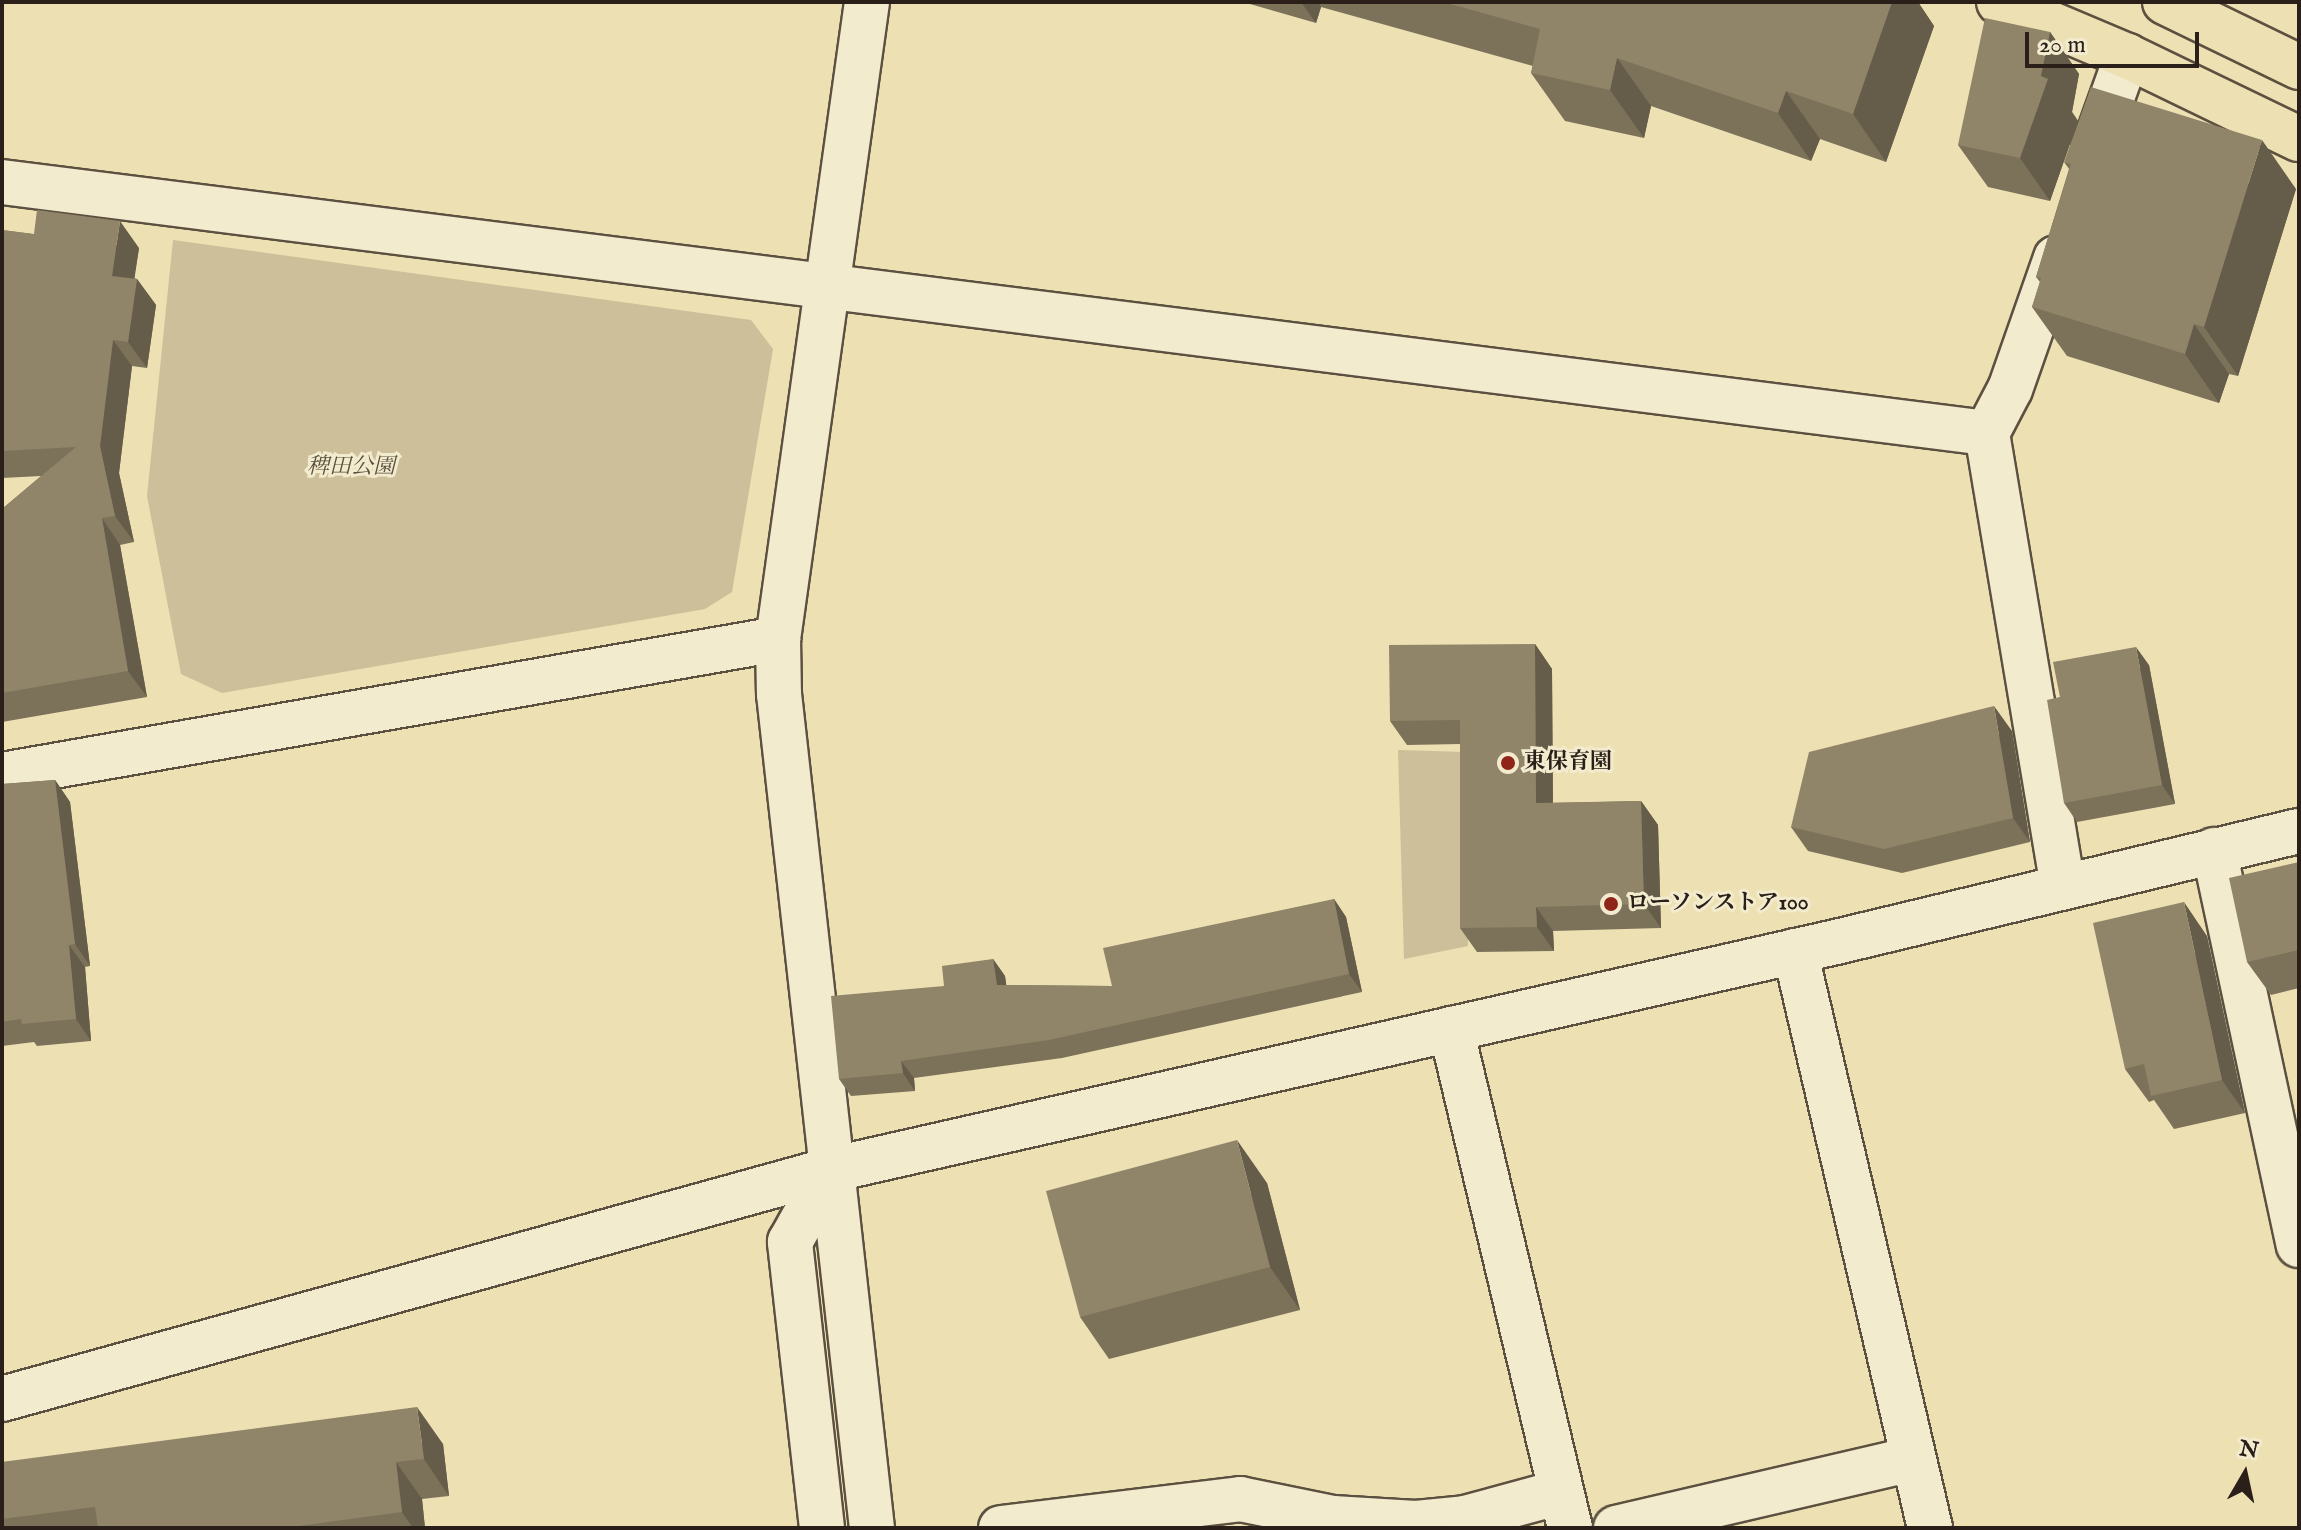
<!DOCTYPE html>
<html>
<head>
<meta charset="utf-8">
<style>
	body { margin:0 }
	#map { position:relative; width:2301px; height:1530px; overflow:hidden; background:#ede0b3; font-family:"IM FELL English","Noto Serif JP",serif }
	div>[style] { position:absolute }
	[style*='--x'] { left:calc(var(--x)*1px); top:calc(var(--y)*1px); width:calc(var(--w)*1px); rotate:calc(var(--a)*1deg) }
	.green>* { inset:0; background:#ccbf99 }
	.roads { filter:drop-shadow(2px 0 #5c5040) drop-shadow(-2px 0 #5c5040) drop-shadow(0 2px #5c5040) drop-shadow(0 -2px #5c5040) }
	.street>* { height:44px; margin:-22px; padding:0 22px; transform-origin:22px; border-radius:22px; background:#f3ebce }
	.secondary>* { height:44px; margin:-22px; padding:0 22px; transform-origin:22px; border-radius:22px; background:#f3ebce }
	.primary>* { height:44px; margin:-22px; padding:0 22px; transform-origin:22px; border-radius:22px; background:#ede0b3 }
	.wall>* { inset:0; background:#7c725a }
	.shaded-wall>* { inset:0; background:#655c4a }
	.building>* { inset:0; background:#908469 }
	.dots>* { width:22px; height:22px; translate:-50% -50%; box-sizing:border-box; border:4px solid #f3ebce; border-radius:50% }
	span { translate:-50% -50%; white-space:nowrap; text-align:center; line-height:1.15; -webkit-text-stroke:6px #f3ebce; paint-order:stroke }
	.park-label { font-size:22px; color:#5b503f; font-style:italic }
	.poi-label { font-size:22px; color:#2b2019; font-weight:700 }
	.left { translate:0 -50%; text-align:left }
	.frame { position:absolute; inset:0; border:4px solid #2b2019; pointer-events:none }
	.north { position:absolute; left:2205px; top:1434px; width:80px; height:80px; -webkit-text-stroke:6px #f3ebce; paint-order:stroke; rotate:9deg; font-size:22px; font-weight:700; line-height:32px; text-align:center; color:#2b2019 }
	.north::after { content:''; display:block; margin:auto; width:28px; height:36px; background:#2b2019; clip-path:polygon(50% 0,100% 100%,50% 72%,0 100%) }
	.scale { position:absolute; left:2025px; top:32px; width:174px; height:36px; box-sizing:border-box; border:4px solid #2b2019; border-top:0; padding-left:10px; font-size:24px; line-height:28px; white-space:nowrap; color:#2b2019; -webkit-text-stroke:6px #f3ebce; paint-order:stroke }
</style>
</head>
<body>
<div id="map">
	<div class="green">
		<i style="clip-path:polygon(173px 240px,751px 320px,773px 349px,732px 592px,705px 609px,222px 693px,181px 674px,147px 496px)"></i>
		<i style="clip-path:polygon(1398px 750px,1465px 752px,1468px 946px,1404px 959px)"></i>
	</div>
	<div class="roads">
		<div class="street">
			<i style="--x:867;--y:2;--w:643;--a:97.95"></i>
			<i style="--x:778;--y:639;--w:55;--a:89"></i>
			<i style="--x:779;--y:694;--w:839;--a:83.64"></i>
			<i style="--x:2094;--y:148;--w:98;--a:-70.3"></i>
			<i style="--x:2;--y:182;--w:2001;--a:7.21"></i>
			<i style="--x:2056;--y:258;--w:139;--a:109.3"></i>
			<i style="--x:2010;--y:389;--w:50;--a:117.6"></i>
			<i style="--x:1987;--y:433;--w:460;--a:80.5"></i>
			<i style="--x:2;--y:775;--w:788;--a:-9.94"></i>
			<i style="--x:2214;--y:850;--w:404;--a:77.9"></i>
			<i style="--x:1795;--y:951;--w:593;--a:76.83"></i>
			<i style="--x:1451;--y:1029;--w:513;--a:76.59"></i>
			<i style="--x:822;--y:1528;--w:288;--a:-96.4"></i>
			<i style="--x:790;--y:1242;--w:82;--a:-60.9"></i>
			<i style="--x:1001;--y:1528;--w:241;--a:-6.9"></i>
			<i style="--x:1240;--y:1499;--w:95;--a:11.5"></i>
			<i style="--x:1333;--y:1518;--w:83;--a:3.4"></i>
			<i style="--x:1416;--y:1523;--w:49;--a:-5.8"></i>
			<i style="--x:1465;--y:1518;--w:99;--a:-15.2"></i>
			<i style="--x:1616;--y:1528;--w:305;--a:-13.1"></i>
		</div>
		<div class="secondary">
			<i style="--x:2;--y:1399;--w:859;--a:-15.46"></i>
			<i style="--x:830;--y:1170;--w:1032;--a:-12.77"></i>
			<i style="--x:1836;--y:942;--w:476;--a:-13.5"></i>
		</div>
		<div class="primary">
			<i style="--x:1999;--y:2;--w:139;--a:22.9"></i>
			<i style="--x:2127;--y:56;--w:191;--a:25.8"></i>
			<i style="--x:2165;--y:2;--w:149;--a:25.9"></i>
		</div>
	</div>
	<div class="wall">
		<i style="clip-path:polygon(1243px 2px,1918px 2px,1934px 26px,1886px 162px,1820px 139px,1811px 161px,1651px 106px,1644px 138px,1565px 121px,1531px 73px,1533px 66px,1321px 7px,1316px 23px)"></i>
		<i style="clip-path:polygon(2050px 32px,2079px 74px,2072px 112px,2078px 121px,2050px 201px,1988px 187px,1958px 145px)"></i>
		<i style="clip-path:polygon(2064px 162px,2296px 189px,2238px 376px,2229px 374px,2219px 403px,2067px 356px,2032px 307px,2040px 282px,2036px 277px,2069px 169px)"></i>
		<i style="clip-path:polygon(2px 230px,139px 248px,134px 278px,137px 279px,156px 305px,147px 368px,132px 366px,119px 473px,134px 542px,120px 545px,147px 697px,2px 722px,2px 509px,41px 476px,2px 478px)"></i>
		<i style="clip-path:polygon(1535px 644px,1552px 669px,1553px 803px,1641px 801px,1658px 825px,1661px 928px,1553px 931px,1554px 951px,1477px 952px,1460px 928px,1460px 744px,1407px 745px,1390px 721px)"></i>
		<i style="clip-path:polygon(2149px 665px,2175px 804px,2077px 822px,2064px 803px,2060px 697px)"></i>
		<i style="clip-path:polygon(2012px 731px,2030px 842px,1902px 873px,1808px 851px,1791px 827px)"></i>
		<i style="clip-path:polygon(55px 780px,70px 802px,90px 966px,85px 967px,91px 1041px,37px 1046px,34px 1042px,2px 1046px,2px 784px)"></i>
		<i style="clip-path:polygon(2299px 862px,2299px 988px,2271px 995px,2247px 962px)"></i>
		<i style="clip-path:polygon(1334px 899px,1346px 917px,1362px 992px,1062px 1058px,914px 1078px,915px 1091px,851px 1096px,839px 1079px,944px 986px,993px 959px,1005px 976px,1006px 985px,1112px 986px)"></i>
		<i style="clip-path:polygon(2207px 936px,2245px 1113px,2174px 1129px,2154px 1100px,2149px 1102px,2125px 1069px)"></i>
		<i style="clip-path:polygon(1267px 1183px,1300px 1310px,1109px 1359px,1080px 1317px)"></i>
		<i style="clip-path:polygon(443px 1444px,449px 1496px,422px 1499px,425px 1528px,2px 1528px,2px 1462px)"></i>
	</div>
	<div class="shaded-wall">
		<i style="clip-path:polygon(1301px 2px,1318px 2px,1321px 7px,1316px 23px)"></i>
		<i style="clip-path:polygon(1892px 2px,1918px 2px,1934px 26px,1886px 162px,1853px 114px)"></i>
		<i style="clip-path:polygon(2050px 32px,2079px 74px,2072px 112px,2078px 121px,2050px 201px,2020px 158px)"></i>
		<i style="clip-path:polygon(1617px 58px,1651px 106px,1644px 138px,1610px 90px)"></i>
		<i style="clip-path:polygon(1786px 91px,1820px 139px,1811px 161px,1778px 113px)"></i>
		<i style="clip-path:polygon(2262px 140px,2296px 189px,2238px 376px,2204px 327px)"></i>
		<i style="clip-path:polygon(120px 221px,139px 248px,131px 302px,112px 276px)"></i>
		<i style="clip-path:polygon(137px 279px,156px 305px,147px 368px,128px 342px)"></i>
		<i style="clip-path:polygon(2194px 324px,2229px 374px,2219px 403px,2185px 354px)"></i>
		<i style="clip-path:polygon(113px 340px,132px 366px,119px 473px,134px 542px,115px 516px,100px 446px)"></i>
		<i style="clip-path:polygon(102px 518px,120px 545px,147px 697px,128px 671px)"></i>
		<i style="clip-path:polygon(1535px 644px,1552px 669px,1553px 828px,1536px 803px)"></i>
		<i style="clip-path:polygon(2136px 647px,2149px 665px,2175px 804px,2162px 785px)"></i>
		<i style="clip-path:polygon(1994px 706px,2012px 731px,2030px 842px,2013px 818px)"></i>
		<i style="clip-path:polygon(55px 780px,70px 802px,90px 966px,75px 944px)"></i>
		<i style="clip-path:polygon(1641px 801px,1658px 825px,1661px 928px,1644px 904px)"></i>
		<i style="clip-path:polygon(1334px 899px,1346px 917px,1362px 992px,1349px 974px)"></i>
		<i style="clip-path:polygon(2184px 902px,2207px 936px,2245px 1113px,2222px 1080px)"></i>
		<i style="clip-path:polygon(1536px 907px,1553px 931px,1554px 951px,1537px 927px)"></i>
		<i style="clip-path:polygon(69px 945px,85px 967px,91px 1041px,76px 1019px)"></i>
		<i style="clip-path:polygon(993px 959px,1005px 976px,1009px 1003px,997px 985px)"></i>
		<i style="clip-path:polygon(901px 1061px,914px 1078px,915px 1091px,903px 1073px)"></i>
		<i style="clip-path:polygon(1237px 1140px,1267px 1183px,1300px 1310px,1270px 1267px)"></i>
		<i style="clip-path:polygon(417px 1407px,443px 1444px,449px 1496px,424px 1459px)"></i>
		<i style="clip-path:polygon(396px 1462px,422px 1499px,425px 1528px,413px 1528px,402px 1512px)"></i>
	</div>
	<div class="building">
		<i style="clip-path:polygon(1443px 2px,1892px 2px,1853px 114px,1786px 91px,1778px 113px,1617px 58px,1610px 90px,1531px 73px,1540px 29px)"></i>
		<i style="clip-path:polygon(1985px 18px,2050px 32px,2041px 76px,2048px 79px,2020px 158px,1958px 145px)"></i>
		<i style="clip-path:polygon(2091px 87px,2262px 140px,2204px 327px,2194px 324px,2185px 354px,2032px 307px,2041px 278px,2036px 277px,2071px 164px,2064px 162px)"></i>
		<i style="clip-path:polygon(37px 210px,120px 221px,112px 276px,137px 279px,128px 342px,113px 340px,100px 446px,115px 516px,102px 518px,128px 671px,2px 693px,2px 509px,76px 447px,2px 451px,2px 230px,34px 234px)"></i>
		<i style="clip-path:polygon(1535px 644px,1536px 803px,1641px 801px,1644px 904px,1536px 907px,1537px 927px,1460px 928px,1460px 720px,1390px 721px,1389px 645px)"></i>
		<i style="clip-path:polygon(2136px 647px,2162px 785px,2064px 803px,2047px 700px,2060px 697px,2053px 662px)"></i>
		<i style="clip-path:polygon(1994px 706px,2013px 818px,1884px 849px,1791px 827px,1809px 752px)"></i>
		<i style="clip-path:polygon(55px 780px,75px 944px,69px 945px,76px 1019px,22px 1024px,21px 1019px,2px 1022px,2px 784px)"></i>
		<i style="clip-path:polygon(2299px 862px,2299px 950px,2247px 962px,2229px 878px)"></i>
		<i style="clip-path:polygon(1334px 899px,1349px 974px,1049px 1040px,901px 1061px,903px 1073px,839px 1079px,831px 996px,944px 986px,942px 966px,993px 959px,997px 985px,1112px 986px,1103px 948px)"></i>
		<i style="clip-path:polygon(2184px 902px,2222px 1080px,2151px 1096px,2144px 1064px,2125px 1069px,2093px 923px)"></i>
		<i style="clip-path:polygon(1237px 1140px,1270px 1267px,1080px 1317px,1046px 1191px)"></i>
		<i style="clip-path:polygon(417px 1407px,424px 1459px,396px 1462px,402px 1512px,284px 1528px,98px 1528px,95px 1507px,2px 1519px,2px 1462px)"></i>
	</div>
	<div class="dots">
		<i style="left:1508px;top:763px;background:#8f2418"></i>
		<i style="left:1611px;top:904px;background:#8f2418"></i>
	</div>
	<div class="park-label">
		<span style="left:351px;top:468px">稗田公園</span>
	</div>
	<div class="poi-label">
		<span class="left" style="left:1524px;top:763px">東保育園</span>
		<span class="left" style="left:1627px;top:904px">ローソンストア100</span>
	</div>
	<div class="frame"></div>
	<div class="north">N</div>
	<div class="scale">20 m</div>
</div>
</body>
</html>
